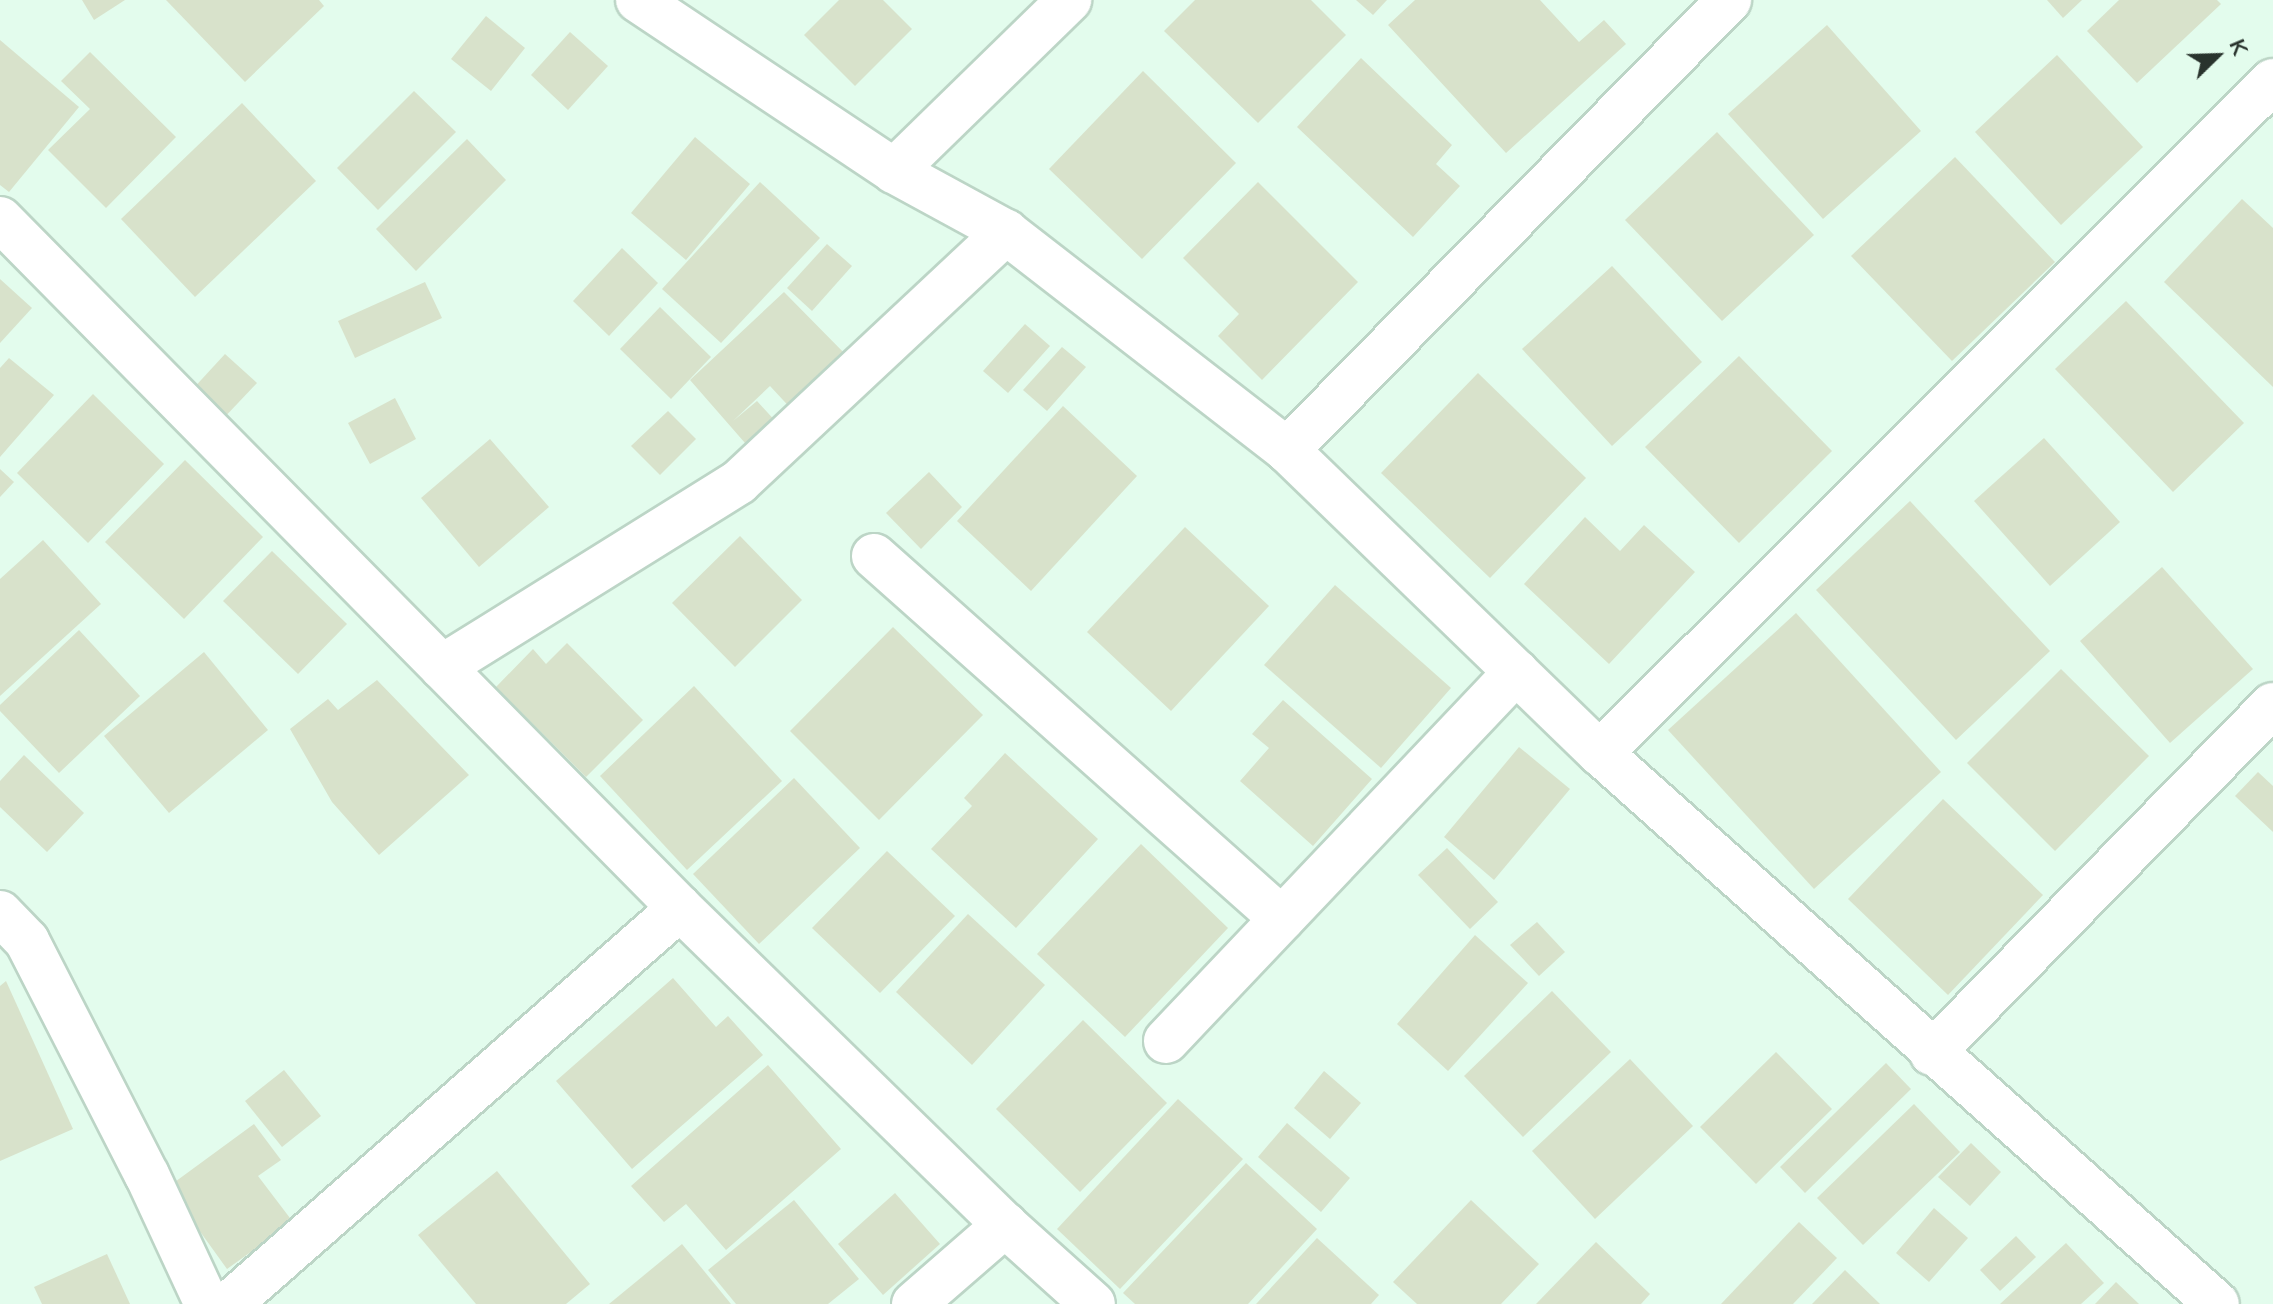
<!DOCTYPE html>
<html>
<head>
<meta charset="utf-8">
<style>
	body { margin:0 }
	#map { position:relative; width:2273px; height:1304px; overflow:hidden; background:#e3fced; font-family:Mulish,sans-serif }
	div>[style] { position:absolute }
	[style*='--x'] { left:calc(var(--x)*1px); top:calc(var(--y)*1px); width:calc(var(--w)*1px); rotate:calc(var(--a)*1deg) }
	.building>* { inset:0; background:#d8e2cb }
	.roads { filter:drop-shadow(2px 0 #bcd5c6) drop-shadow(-2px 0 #bcd5c6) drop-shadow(0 2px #bcd5c6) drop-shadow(0 -2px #bcd5c6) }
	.street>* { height:44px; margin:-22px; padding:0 22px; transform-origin:22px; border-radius:22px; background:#fff }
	span { translate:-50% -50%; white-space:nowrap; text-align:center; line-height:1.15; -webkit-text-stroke:8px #e3fced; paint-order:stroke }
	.north { position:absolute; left:2177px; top:16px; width:80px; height:80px; -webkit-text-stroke:6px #e3fced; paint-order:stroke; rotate:67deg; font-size:22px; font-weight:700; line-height:32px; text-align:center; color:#29332d }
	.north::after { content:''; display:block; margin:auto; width:28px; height:36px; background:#29332d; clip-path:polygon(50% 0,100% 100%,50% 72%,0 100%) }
</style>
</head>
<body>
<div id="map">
	<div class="building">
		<i style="clip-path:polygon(82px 0,125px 0,94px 20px)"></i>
		<i style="clip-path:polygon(166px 0,319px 0,324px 6px,245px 82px)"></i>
		<i style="clip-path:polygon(839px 0,883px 0,912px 29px,855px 86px,804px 35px)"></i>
		<i style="clip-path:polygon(1195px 0,1311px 0,1346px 35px,1258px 123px,1164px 31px)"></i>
		<i style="clip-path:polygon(1356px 0,1387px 0,1373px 15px)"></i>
		<i style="clip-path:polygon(1415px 0,1540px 0,1579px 42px,1604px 20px,1626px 44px,1506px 153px,1388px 25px)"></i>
		<i style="clip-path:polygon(2047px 0,2082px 0,2063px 18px)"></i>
		<i style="clip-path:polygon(2119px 0,2217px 0,2221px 4px,2137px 83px,2087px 31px)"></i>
		<i style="clip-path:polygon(486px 16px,525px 48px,491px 91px,451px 59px)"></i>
		<i style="clip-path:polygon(1827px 25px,1921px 131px,1823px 219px,1728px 114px)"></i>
		<i style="clip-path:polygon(570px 32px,608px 66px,568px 110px,531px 75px)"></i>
		<i style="clip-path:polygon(0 40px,79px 107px,9px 192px,0 185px)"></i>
		<i style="clip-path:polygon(90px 52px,176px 137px,106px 208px,48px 150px,90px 109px,61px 81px)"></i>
		<i style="clip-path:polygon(2057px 55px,2143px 147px,2061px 225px,1975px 132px)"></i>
		<i style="clip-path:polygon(1361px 58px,1452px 145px,1436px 164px,1460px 186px,1413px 237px,1297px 127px)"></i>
		<i style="clip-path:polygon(1143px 71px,1236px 163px,1142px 259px,1049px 169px)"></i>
		<i style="clip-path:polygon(414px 91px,456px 132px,378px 210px,337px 168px)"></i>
		<i style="clip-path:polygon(242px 103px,316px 181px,195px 297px,121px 219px)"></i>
		<i style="clip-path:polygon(1717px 132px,1814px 235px,1722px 321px,1625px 220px)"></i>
		<i style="clip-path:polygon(695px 137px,750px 184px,686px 260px,631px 213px)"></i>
		<i style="clip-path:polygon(467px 139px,506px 180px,416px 271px,376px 229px)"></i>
		<i style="clip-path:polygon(1955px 157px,2055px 262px,1952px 361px,1851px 256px)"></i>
		<i style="clip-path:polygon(760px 182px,820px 238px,721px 343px,662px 289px)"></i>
		<i style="clip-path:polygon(1258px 182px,1358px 282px,1262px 380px,1218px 336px,1239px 314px,1183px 258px)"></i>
		<i style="clip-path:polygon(2242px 199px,2273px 228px,2273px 387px,2164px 282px)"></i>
		<i style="clip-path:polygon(827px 244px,852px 266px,812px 311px,787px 288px)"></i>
		<i style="clip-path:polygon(622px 248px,658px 283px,609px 336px,573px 301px)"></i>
		<i style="clip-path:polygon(1612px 266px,1702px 362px,1612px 446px,1522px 349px)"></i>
		<i style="clip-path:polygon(0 279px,32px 308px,0 343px)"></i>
		<i style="clip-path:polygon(425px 282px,442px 318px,355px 358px,338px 321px)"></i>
		<i style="clip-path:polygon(784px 292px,852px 361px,796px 414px,770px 386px,733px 421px,757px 401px,779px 425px,752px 451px,690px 380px)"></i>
		<i style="clip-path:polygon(2126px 301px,2244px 423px,2173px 492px,2055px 369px)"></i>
		<i style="clip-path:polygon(660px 307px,711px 357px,671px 399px,620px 349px)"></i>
		<i style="clip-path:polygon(1025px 324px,1050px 346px,1008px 393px,983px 371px)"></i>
		<i style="clip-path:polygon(1062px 347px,1086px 367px,1047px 411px,1023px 390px)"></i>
		<i style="clip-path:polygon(225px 354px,257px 383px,220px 422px,190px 392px)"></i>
		<i style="clip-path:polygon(1739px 356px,1832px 451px,1739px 543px,1645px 447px)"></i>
		<i style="clip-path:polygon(9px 358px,54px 395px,0 457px,0 368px)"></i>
		<i style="clip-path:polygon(1478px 373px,1586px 478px,1490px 578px,1381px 473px)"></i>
		<i style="clip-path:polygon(93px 394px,164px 464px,88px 543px,17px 473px)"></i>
		<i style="clip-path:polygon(395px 398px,416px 439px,370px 464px,348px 423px)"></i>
		<i style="clip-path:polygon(1063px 406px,1137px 476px,1031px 591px,957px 521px)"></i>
		<i style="clip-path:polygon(668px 411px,696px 439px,660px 475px,631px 446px)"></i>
		<i style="clip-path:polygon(2044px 438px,2120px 522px,2050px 586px,1974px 501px)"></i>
		<i style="clip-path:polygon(490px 439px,549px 507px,479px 567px,421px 498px)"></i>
		<i style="clip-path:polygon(185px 460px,263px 537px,184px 619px,105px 542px)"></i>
		<i style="clip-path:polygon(0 469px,14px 482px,0 497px)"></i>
		<i style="clip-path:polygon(929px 472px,962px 507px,921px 549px,886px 513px)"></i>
		<i style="clip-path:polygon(1910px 501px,2050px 651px,1956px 740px,1816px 590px)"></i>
		<i style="clip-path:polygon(1585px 517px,1620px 551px,1644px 525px,1695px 572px,1609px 664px,1524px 584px)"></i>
		<i style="clip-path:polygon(1185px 527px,1269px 606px,1171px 711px,1087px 632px)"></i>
		<i style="clip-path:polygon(740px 536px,802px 600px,735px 667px,672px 603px)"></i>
		<i style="clip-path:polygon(43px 540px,101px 604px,0 696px,0 579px)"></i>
		<i style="clip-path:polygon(272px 551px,347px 624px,298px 674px,223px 601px)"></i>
		<i style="clip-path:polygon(2162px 567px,2253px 669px,2170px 743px,2080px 641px)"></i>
		<i style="clip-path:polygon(1335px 585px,1451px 688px,1381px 768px,1264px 665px)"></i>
		<i style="clip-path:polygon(1796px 613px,1941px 772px,1814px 889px,1668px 730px)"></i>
		<i style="clip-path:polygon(893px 627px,983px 715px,879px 820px,790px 731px)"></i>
		<i style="clip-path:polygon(79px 630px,140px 696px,59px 773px,0 711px,0 705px)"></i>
		<i style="clip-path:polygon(567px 643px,643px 720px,586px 777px,496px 687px,533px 649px,546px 664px)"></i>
		<i style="clip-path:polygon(204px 652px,268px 730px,169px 813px,104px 736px)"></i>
		<i style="clip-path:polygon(2061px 669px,2149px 756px,2055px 851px,1967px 763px)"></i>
		<i style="clip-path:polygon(377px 680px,469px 775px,379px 855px,332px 802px,290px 729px,328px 699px,338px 710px)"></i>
		<i style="clip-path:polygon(694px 686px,782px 781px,687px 870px,600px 776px)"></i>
		<i style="clip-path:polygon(1283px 700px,1372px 779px,1313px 846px,1240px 781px,1269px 748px,1252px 734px)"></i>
		<i style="clip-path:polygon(1519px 747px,1570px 789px,1494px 880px,1444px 837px)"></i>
		<i style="clip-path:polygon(1005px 753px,1098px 839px,1016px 928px,931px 849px,972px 806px,964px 798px)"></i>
		<i style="clip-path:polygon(24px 755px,84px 813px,47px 852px,0 807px,0 781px)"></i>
		<i style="clip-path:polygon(2258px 772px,2273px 786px,2273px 832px,2235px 796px)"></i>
		<i style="clip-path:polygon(794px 778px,860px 848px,759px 944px,693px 874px)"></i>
		<i style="clip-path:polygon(1943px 799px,2043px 895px,1948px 995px,1848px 899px)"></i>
		<i style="clip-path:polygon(1141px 844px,1228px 928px,1125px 1037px,1037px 954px)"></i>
		<i style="clip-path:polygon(1447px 848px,1498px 902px,1470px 929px,1418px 875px)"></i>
		<i style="clip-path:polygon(887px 851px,955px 916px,880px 993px,812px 928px)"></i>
		<i style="clip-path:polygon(968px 914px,1045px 985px,972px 1065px,896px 992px)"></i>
		<i style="clip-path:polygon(1537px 922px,1565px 952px,1539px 976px,1510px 945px)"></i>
		<i style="clip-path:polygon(1475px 935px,1528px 983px,1448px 1071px,1397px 1024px)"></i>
		<i style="clip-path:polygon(673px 978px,716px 1027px,728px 1016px,763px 1055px,632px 1169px,556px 1081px)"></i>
		<i style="clip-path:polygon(6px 981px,73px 1129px,0 1161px,0 986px)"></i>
		<i style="clip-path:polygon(1552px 991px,1611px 1052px,1523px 1137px,1464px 1076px)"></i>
		<i style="clip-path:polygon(1083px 1020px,1167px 1103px,1080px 1192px,996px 1109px)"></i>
		<i style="clip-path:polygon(1776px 1052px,1832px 1109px,1756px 1184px,1700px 1127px)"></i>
		<i style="clip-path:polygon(1630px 1059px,1693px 1126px,1595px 1219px,1532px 1151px)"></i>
		<i style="clip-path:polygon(1886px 1063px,1911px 1089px,1805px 1193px,1780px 1167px)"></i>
		<i style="clip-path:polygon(768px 1065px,841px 1149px,726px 1250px,686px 1204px,664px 1222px,631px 1186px)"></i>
		<i style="clip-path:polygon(284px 1070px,321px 1116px,282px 1147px,245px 1101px)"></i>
		<i style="clip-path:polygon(1324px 1071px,1361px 1103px,1330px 1139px,1294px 1108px)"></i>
		<i style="clip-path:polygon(1178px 1099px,1243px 1159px,1120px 1289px,1057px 1229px)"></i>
		<i style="clip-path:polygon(1914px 1104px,1960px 1152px,1863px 1245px,1817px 1198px)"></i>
		<i style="clip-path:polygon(1287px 1123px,1350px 1178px,1321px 1212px,1258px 1157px)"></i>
		<i style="clip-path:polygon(254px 1124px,281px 1160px,258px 1176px,293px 1222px,227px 1269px,168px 1187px)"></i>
		<i style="clip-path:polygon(1971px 1143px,2001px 1172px,1970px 1206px,1938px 1177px)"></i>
		<i style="clip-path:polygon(1246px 1163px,1317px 1229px,1248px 1304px,1135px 1304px,1123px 1293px)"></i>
		<i style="clip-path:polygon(497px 1171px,590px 1284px,566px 1304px,476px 1304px,418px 1235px)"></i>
		<i style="clip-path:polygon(895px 1193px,940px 1244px,883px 1295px,838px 1244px)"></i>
		<i style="clip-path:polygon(794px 1200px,859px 1279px,828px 1304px,736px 1304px,708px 1270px)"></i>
		<i style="clip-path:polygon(1471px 1200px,1539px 1264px,1501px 1304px,1417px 1304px,1393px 1282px)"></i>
		<i style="clip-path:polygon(1934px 1208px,1968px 1238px,1929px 1282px,1896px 1253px)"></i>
		<i style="clip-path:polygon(1799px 1222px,1837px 1258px,1793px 1304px,1721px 1304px)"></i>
		<i style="clip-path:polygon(2016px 1236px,2036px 1257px,2000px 1291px,1980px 1270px)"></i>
		<i style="clip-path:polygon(1317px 1238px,1379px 1295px,1371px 1304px,1256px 1304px)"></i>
		<i style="clip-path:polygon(1596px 1242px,1650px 1294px,1641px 1304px,1536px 1304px)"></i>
		<i style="clip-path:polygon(2066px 1243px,2104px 1283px,2081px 1304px,2000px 1304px)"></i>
		<i style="clip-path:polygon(682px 1244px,731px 1304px,609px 1304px)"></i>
		<i style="clip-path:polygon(107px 1254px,130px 1304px,42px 1304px,34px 1287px)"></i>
		<i style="clip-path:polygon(1845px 1270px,1880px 1304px,1812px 1304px)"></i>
		<i style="clip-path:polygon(2116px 1282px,2139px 1304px,2095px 1304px)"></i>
	</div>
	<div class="roads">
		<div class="street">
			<i style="--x:638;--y:0;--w:308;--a:33.7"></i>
			<i style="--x:894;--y:171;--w:128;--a:28.6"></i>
			<i style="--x:1006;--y:232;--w:356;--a:37.8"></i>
			<i style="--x:1287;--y:450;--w:436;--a:44.1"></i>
			<i style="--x:1600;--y:753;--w:827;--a:41.77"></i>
			<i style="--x:894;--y:171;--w:245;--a:-44.3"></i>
			<i style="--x:0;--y:219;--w:968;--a:45.38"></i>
			<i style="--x:680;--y:908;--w:454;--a:44.3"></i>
			<i style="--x:1005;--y:1225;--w:118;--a:41.9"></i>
			<i style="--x:1287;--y:450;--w:631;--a:-45.51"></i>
			<i style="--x:874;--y:556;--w:546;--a:41.66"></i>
			<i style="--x:442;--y:667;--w:350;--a:-31.9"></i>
			<i style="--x:739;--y:482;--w:366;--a:-43.1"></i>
			<i style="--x:1600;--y:753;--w:951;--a:-44.96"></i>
			<i style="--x:0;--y:913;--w:39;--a:46"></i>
			<i style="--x:27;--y:941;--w:263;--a:62.9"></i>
			<i style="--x:147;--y:1175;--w:142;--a:65.1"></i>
			<i style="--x:1166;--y:1041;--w:509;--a:-46.51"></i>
			<i style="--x:1932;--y:1053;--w:487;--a:-45.6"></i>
			<i style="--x:229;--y:1304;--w:600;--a:-41.28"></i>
			<i style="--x:914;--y:1304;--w:121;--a:-41"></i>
		</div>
	</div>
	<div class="north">K</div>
</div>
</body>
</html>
